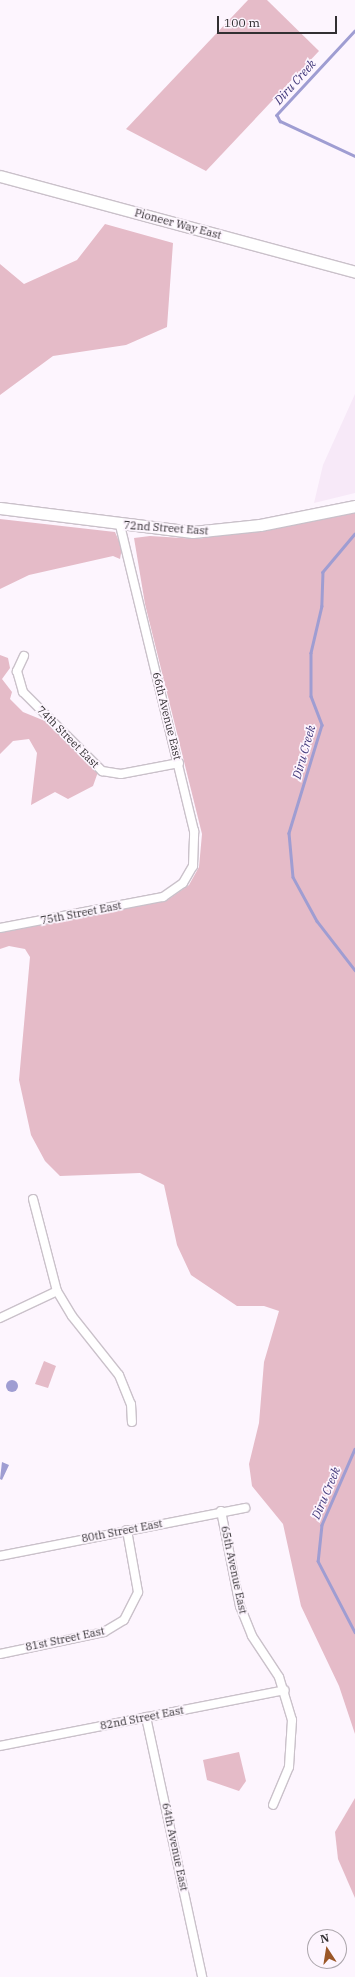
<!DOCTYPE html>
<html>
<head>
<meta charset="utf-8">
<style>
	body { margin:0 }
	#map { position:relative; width:355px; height:1977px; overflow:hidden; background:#fdf5fe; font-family:"IBM Plex Serif",serif }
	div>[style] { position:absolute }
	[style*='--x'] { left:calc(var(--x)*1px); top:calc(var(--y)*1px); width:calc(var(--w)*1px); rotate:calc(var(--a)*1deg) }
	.built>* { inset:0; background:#f7e9f8 }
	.green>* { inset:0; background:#e5bbc8 }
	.water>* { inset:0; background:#9f9dd2 }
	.round { border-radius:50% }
	.stream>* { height:2.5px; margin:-1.25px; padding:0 1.25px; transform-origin:1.25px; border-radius:1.25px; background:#9f9dd2 }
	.roads { filter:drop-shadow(1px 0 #cac1ca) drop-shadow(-1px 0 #cac1ca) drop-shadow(0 1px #cac1ca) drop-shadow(0 -1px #cac1ca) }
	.street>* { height:8px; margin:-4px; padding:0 4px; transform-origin:4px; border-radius:4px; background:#fff }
	.secondary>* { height:11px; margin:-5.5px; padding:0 5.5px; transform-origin:5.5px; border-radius:5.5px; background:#fff }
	span { translate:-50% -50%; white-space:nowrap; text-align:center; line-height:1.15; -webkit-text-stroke:3.5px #fdf5fe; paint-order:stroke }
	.street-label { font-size:11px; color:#322f32 }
	.water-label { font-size:12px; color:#42397b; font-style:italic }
	.north { position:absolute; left:307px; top:1929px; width:40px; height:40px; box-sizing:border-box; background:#fdf5fe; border:1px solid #aca6ac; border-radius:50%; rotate:348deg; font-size:11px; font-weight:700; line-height:16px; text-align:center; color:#322f32 }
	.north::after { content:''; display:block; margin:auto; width:14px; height:18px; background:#9b5728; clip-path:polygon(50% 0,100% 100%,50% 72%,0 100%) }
	.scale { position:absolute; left:217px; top:16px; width:120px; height:18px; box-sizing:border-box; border:2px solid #322f32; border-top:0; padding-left:5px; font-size:12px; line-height:14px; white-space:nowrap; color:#322f32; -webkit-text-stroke:3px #fdf5fe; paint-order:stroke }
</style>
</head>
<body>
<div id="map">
	<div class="built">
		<i style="clip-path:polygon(355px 394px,355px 493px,314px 503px,323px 465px)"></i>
	</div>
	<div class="green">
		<i style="clip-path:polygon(248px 0,267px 0,319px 51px,206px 171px,126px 129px)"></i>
		<i style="clip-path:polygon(105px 224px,173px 243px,167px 327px,126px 345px,53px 356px,0 395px,0 264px,24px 284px,77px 260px)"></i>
		<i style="clip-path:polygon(355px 512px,355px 1734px,339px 1686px,301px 1606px,283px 1524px,252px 1486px,249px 1464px,259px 1423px,264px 1362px,279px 1311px,264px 1306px,237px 1306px,191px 1275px,177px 1245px,164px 1185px,140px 1173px,60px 1176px,45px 1161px,31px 1135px,19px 1080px,30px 957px,25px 949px,9px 946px,0 949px,0 933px,166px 901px,189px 885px,199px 867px,202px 834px,145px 604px,134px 538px,150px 536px,198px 539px)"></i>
		<i style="clip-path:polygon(0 519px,115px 532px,122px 548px,120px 559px,113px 556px,29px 575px,0 589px)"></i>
		<i style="clip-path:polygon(0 655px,8px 658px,10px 668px,2px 679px,12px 692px,10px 699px,23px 712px,45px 721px,98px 772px,93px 786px,68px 799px,55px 792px,31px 805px,37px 753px,29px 739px,13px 741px,0 754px)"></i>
		<i style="clip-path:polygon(44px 1361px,56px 1366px,48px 1388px,35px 1384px)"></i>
		<i style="clip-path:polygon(239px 1752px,246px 1781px,239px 1791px,207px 1780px,203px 1760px)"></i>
		<i style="clip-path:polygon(355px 1798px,355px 1898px,338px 1859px,335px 1832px)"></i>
	</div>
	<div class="water">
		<i class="round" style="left:6px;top:1380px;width:12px;height:12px"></i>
		<i style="clip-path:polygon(2px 1462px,9px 1465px,2px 1480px,0 1479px)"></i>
	</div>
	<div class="stream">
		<i style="--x:355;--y:31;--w:115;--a:132.9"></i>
		<i style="--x:277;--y:115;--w:7;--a:63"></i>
		<i style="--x:280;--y:121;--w:83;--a:25"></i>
		<i style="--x:355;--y:534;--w:50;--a:130.1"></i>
		<i style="--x:323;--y:572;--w:34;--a:92"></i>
		<i style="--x:322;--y:606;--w:48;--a:103.2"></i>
		<i style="--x:311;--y:653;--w:43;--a:90"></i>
		<i style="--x:311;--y:696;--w:31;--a:69"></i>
		<i style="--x:322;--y:725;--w:113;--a:107"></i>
		<i style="--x:289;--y:833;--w:44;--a:84.8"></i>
		<i style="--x:293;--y:877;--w:50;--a:61.4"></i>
		<i style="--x:317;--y:921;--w:62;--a:52.2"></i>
		<i style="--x:355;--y:1449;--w:83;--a:113.5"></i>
		<i style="--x:322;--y:1525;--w:36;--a:96"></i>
		<i style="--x:318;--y:1561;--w:80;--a:62.5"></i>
	</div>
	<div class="roads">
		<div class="street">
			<i style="--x:24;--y:656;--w:17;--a:115"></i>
			<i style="--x:17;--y:671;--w:22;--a:74"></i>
			<i style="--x:23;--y:692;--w:112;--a:45"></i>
			<i style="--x:102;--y:771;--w:19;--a:9"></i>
			<i style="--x:121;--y:774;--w:59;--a:-10.7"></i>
			<i style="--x:0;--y:928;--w:166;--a:-10.8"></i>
			<i style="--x:163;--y:897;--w:24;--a:-35"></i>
			<i style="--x:183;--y:883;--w:20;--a:-60"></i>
			<i style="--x:193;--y:866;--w:35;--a:-88"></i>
			<i style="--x:194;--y:831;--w:315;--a:-103.6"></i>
			<i style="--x:33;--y:1199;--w:95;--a:75.4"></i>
			<i style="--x:57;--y:1291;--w:29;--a:59"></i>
			<i style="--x:72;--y:1316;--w:75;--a:51.5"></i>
			<i style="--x:119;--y:1375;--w:31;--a:68"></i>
			<i style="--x:131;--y:1404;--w:18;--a:87"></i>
			<i style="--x:0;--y:1318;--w:63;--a:-25.3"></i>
			<i style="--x:221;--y:1511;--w:97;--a:78.7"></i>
			<i style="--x:240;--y:1606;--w:32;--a:68"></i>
			<i style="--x:252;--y:1636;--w:49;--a:56.6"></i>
			<i style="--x:279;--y:1677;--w:45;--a:73.2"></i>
			<i style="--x:292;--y:1720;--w:47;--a:93.7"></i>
			<i style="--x:289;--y:1767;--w:41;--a:112.8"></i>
			<i style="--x:0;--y:1556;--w:250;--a:-11.1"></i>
			<i style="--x:0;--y:1654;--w:106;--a:-11.9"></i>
			<i style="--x:104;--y:1632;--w:23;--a:-31"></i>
			<i style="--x:124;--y:1620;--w:31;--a:-63"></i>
			<i style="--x:138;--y:1592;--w:63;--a:-100.1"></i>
			<i style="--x:146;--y:1717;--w:266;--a:77.8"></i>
			<i style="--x:0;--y:1746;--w:290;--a:-11.1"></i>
		</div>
		<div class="secondary">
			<i style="--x:0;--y:176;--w:368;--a:15.1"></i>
			<i style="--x:0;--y:508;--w:194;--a:7.1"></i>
			<i style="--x:193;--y:532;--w:67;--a:-6"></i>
			<i style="--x:260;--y:525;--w:97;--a:-11.3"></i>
		</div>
	</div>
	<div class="street-label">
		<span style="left:178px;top:224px;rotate:15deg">Pioneer Way East</span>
		<span style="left:166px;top:528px;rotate:4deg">72nd Street East</span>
		<span style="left:167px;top:716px;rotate:76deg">66th Avenue East</span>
		<span style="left:68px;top:737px;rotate:45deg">74th Street East</span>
		<span style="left:81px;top:913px;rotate:-11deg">75th Street East</span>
		<span style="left:122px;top:1531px;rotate:-11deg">80th Street East</span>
		<span style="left:234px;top:1570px;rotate:78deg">65th Avenue East</span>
		<span style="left:65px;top:1639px;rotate:-12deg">81st Street East</span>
		<span style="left:142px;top:1718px;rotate:-11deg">82nd Street East</span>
		<span style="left:175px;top:1847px;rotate:78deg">64th Avenue East</span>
	</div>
	<div class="water-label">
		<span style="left:295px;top:82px;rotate:-48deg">Diru Creek</span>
		<span style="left:304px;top:752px;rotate:-74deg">Diru Creek</span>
		<span style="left:326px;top:1493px;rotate:-67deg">Diru Creek</span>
	</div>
	<div class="north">N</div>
	<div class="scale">100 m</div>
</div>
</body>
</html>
